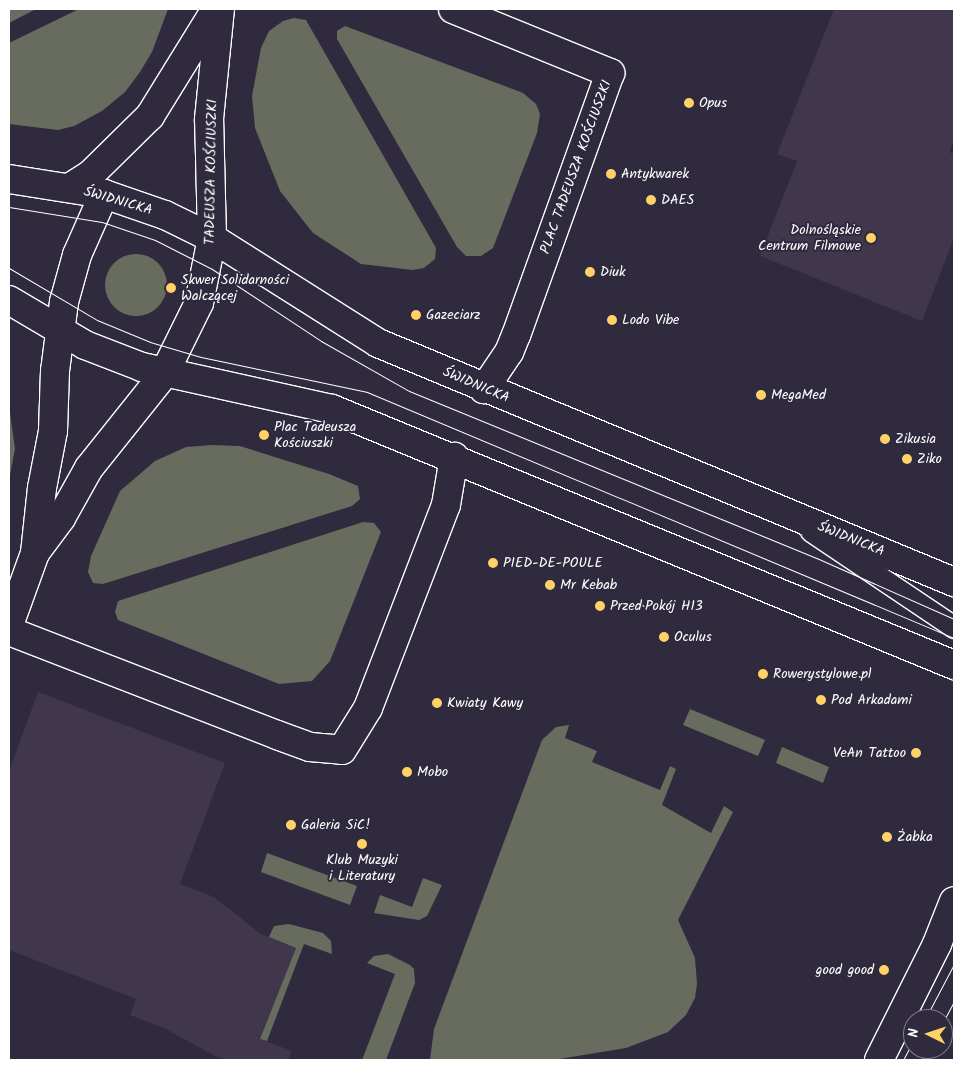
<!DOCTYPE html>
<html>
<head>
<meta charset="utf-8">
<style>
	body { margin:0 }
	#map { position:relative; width:963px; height:1069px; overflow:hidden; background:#2f2a3d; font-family:Kalam,sans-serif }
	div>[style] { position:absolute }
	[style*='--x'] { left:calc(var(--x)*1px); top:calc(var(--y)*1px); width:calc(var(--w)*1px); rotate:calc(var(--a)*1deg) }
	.built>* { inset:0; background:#40374c }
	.green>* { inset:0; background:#686c5e }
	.round { border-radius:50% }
	.roads { filter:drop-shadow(1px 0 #fff) drop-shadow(-1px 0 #fff) drop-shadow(0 1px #fff) drop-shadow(0 -1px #fff) }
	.service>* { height:21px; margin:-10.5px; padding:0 10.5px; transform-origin:10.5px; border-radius:10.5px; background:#2f2a3d }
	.minor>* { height:28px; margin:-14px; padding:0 14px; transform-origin:14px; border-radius:14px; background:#2f2a3d }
	.tertiary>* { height:28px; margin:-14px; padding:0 14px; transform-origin:14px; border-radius:14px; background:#2f2a3d }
	.secondary>* { height:28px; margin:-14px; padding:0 14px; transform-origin:14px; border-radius:14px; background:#2f2a3d }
	.tram>* { height:1px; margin:-0.5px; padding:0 0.5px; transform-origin:0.5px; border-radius:0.5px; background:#fff }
	.dots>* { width:14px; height:14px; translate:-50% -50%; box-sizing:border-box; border:2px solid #2f2a3d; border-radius:50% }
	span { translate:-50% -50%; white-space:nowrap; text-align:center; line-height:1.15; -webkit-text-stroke:4px #2f2a3d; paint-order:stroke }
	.poi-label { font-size:14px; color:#fff }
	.left { translate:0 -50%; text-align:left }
	.right { translate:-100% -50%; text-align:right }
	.street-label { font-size:14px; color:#fff }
	.frame { position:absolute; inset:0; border:10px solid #fff; pointer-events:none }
	.north { position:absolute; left:903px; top:1009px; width:50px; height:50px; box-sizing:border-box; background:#2f2a3d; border:1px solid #827f8b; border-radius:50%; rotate:274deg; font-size:14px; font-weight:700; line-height:20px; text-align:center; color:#fff }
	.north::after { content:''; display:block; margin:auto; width:18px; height:22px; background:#ffd166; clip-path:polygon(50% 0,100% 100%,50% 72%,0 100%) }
</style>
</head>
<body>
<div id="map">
	<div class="built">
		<i style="clip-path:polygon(834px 9px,954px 9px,954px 140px,949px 152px,954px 154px,954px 238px,922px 321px,760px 256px,797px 161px,777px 154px)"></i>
		<i style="clip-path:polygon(38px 692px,225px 763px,180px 884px,214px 897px,261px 934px,296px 948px,260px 1039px,292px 1051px,288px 1060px,228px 1060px,215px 1056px,164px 1028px,130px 1015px,136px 999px,9px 950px,9px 771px)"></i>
	</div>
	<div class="green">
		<i style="clip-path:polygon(9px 9px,36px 9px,9px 23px)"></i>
		<i style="clip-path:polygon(79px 9px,168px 9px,152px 52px,140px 72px,125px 92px,102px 111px,74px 126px,58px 130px,9px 124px,9px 43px)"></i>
		<i style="clip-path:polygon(294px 18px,306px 20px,436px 248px,435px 259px,424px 268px,413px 270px,361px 264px,313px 233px,280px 191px,255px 128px,252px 96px,261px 48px,269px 31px,283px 21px)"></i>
		<i style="clip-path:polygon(345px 26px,523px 93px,536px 104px,540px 114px,537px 133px,493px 248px,481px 256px,466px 256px,457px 247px,337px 39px,337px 31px)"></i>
		<i class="round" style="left:105px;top:254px;width:62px;height:62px"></i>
		<i style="clip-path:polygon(9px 405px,15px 449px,9px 480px)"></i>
		<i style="clip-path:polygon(212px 445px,240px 446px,329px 474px,358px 486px,360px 499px,352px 506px,103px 584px,93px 583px,88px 572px,91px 556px,120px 491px,155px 461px,186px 447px)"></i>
		<i style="clip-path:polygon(363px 522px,374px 523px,381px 532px,330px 661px,312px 681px,279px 684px,118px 620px,115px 612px,118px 601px)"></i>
		<i style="clip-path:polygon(690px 709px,765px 740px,758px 756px,683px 725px)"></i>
		<i style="clip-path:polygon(569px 725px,565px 738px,597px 751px,592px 762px,660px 790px,670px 766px,676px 769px,662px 805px,711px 833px,724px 806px,733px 812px,678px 920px,695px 958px,697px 984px,695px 998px,686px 1015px,668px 1032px,626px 1048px,553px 1060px,430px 1060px,434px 1029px,542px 740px,556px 727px)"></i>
		<i style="clip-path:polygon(782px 747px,829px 767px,823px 783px,776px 763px)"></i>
		<i style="clip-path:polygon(267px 853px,357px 886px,350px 905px,261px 872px)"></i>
		<i style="clip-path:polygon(423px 878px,442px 885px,427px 916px,419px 920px,374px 913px,380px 895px,412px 907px)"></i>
		<i style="clip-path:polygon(289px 924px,323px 933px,331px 941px,332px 954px,304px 944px,267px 1041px,260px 1039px,296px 948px,269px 937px,274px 926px)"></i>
		<i style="clip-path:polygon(388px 954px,410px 965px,414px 969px,415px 983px,386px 1060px,362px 1060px,395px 974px,367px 963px,374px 956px)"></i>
	</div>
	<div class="roads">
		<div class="service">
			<i style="--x:811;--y:531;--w:172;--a:33.9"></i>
		</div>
		<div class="minor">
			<i style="--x:453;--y:9;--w:170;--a:22.2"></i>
			<i style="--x:610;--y:73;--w:278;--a:109.7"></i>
			<i style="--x:516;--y:335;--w:18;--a:112"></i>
			<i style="--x:509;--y:352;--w:45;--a:124"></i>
			<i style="--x:69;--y:188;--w:26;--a:-32"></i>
			<i style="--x:91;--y:174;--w:83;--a:-44.5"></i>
			<i style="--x:150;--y:116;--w:126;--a:-58.3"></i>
			<i style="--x:35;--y:553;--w:44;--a:-53.4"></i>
			<i style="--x:61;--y:518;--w:57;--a:-60.8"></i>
			<i style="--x:89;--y:468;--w:120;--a:-51.4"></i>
			<i style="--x:9;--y:625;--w:77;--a:-70.1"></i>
			<i style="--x:35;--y:553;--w:65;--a:-83.9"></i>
			<i style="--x:42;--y:488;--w:58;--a:-79.1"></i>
			<i style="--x:53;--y:431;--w:60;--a:-88.1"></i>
			<i style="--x:55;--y:371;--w:70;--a:-82.6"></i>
			<i style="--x:64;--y:302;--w:49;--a:-74.5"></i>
			<i style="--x:77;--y:255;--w:67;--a:-66.1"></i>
			<i style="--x:9;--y:631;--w:287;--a:21.2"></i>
			<i style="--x:277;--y:735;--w:35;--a:20"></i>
			<i style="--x:310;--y:747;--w:32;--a:5"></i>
			<i style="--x:342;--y:750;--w:49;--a:-58.2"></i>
			<i style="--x:368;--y:708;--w:217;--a:-69"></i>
			<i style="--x:446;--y:505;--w:49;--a:-80.5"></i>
		</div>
		<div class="tertiary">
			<i style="--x:164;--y:374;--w:79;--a:-63.8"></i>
			<i style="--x:199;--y:303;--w:66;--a:-78.7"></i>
			<i style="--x:212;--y:238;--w:119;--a:-91.4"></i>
			<i style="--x:209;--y:119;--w:111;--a:-84.3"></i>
			<i style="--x:879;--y:1060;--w:130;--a:-63.4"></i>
			<i style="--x:937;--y:944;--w:46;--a:-68.4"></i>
		</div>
		<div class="secondary">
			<i style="--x:9;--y:179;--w:96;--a:9"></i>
			<i style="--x:104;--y:194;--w:65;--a:19"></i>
			<i style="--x:165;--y:215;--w:52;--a:26.1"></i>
			<i style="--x:212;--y:238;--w:196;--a:32.3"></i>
			<i style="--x:378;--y:343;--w:624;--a:22.54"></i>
			<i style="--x:9;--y:300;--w:88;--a:30.6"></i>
			<i style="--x:85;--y:345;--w:61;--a:21.1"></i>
			<i style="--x:142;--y:367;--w:195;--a:12.5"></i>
			<i style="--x:332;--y:409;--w:673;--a:22.37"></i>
		</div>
	</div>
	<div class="tram">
		<i style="--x:9;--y:207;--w:94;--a:9.2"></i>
		<i style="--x:102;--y:222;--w:56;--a:18.8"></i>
		<i style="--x:155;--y:240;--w:64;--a:27"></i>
		<i style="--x:212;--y:269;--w:131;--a:33.4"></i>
		<i style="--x:321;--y:341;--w:101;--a:29.6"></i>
		<i style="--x:409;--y:391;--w:445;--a:22.3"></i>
		<i style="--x:821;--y:560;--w:145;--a:23.9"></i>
		<i style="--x:9;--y:268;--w:102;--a:30.6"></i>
		<i style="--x:97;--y:320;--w:57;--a:22.5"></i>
		<i style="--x:150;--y:342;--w:53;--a:16.4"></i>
		<i style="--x:201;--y:357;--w:170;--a:11.9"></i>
		<i style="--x:367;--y:392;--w:636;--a:22.74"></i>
		<i style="--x:925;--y:1019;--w:62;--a:-62.2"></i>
		<i style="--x:943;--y:1022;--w:24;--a:-62"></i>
		<i style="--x:903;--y:1060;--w:21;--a:-62"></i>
		<i style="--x:922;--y:1060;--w:13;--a:-61"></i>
	</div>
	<div class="dots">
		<i style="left:689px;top:103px;background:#ffd166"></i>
		<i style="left:611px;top:174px;background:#ffd166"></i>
		<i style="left:651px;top:200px;background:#ffd166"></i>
		<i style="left:871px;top:238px;background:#ffd166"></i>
		<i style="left:590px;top:272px;background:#ffd166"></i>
		<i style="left:171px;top:288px;background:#ffd166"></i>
		<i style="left:416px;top:315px;background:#ffd166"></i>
		<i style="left:612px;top:320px;background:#ffd166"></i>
		<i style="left:761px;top:395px;background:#ffd166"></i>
		<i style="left:264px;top:435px;background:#ffd166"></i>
		<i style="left:885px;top:439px;background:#ffd166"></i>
		<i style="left:907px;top:459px;background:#ffd166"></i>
		<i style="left:493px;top:563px;background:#ffd166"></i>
		<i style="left:550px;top:585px;background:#ffd166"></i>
		<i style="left:600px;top:606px;background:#ffd166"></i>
		<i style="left:664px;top:637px;background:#ffd166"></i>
		<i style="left:763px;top:674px;background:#ffd166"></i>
		<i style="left:821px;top:700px;background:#ffd166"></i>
		<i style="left:437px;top:703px;background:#ffd166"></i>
		<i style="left:916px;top:753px;background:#ffd166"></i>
		<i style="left:407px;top:772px;background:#ffd166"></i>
		<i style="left:291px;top:825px;background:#ffd166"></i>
		<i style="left:887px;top:837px;background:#ffd166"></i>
		<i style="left:362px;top:844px;background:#ffd166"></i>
		<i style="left:884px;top:970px;background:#ffd166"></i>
	</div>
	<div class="poi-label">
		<span class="left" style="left:699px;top:103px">Opus</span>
		<span class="left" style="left:621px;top:174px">Antykwarek</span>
		<span class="left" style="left:661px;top:200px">DAES</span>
		<span class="right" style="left:861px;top:238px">Dolnośląskie<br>Centrum Filmowe</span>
		<span class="left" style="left:600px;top:272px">Diuk</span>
		<span class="left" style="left:181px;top:288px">Skwer Solidarności<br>Walczącej</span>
		<span class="left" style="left:426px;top:315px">Gazeciarz</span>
		<span class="left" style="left:622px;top:320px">Lodo Vibe</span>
		<span class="left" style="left:771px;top:395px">MegaMed</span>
		<span class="left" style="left:274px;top:435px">Plac Tadeusza<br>Kościuszki</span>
		<span class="left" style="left:895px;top:439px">Zikusia</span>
		<span class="left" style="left:917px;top:459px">Ziko</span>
		<span class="left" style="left:503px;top:563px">PIED-DE-POULE</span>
		<span class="left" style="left:560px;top:585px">Mr Kebab</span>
		<span class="left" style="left:610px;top:606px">Przed·Pokój H13</span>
		<span class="left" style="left:674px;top:637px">Oculus</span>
		<span class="left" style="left:773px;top:674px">Rowerystylowe.pl</span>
		<span class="left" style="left:831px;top:700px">Pod Arkadami</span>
		<span class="left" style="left:447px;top:703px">Kwiaty Kawy</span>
		<span class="right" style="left:906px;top:753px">VeAn Tattoo</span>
		<span class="left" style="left:417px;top:772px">Mobo</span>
		<span class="left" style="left:301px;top:825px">Galeria SiC!</span>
		<span class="left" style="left:897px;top:837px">Żabka</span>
		<span style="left:362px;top:868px">Klub Muzyki<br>i Literatury</span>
		<span class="right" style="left:874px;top:970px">good good</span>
	</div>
	<div class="street-label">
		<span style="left:576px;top:167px;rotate:-70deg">PLAC TADEUSZA KOŚCIUSZKI</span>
		<span style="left:211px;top:172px;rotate:-89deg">TADEUSZA KOŚCIUSZKI</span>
		<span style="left:118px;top:201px;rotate:16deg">ŚWIDNICKA</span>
		<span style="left:476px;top:385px;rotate:23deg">ŚWIDNICKA</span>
		<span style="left:851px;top:539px;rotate:22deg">ŚWIDNICKA</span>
	</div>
	<div class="frame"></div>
	<div class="north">N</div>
</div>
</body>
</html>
